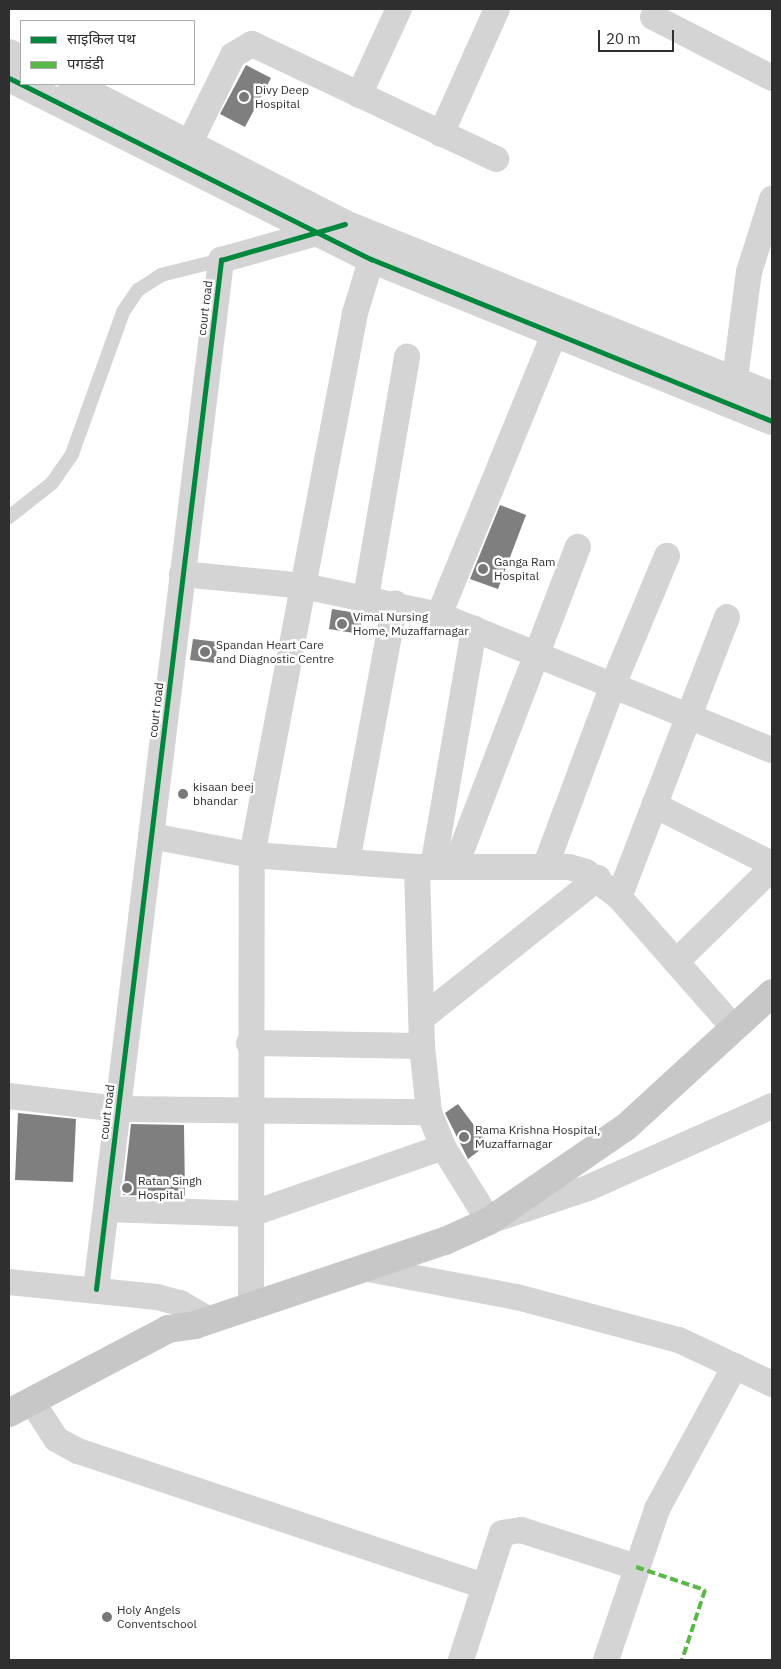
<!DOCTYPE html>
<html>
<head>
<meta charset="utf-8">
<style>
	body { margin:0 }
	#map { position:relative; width:781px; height:1669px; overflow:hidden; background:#fff; font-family:"IBM Plex Sans","Noto Sans Devanagari",sans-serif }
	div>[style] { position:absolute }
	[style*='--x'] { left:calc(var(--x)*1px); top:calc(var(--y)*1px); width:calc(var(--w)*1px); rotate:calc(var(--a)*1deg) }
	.building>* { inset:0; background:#7f7f7f }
	.service>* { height:14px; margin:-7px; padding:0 7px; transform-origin:7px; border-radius:7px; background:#d4d4d4 }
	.minor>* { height:26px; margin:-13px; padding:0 13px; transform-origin:13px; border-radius:13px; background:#d4d4d4 }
	.tertiary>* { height:28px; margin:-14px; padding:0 14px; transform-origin:14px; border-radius:14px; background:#d4d4d4 }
	.primary>* { height:28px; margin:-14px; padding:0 14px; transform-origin:14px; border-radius:14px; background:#c7c7c7 }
	.quiet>* { height:4px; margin-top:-2px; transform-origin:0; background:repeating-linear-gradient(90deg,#58b947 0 8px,transparent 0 12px) }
	.cycleway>* { height:5px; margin:-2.5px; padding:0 2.5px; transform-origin:2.5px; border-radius:2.5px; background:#00873e }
	.dots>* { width:14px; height:14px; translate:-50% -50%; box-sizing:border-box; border:2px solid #fff; border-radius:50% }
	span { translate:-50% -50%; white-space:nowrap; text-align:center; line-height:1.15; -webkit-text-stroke:5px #fff; paint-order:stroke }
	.poi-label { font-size:12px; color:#2f2f2f }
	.left { translate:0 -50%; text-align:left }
	.street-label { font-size:12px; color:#2f2f2f }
	.frame { position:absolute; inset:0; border:10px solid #2f2f2f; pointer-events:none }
	.legend { position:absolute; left:20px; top:20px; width:175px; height:65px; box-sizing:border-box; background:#fff; border:1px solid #acacac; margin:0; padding:6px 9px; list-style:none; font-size:15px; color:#2f2f2f }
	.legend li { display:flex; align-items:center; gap:10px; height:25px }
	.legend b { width:25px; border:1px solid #acacac }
	.scale { position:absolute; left:598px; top:30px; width:76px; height:22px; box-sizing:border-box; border:2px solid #2f2f2f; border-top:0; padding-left:6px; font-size:15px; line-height:18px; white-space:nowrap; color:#2f2f2f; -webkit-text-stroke:4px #fff; paint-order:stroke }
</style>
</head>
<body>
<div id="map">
	<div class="building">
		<i style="clip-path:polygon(246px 65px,271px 78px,245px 127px,220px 114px)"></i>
		<i style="clip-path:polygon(500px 505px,526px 515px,498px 589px,470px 579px)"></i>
		<i style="clip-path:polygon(332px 609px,363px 614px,360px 634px,329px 629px)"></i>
		<i style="clip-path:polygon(193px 639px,218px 642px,215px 663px,190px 660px)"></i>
		<i style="clip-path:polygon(458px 1104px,488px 1144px,468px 1159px,445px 1113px)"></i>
		<i style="clip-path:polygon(18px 1113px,76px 1119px,73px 1182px,15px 1180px)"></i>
		<i style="clip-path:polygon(131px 1124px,184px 1125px,185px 1197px,123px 1195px)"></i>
	</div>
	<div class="service">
		<i style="--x:9;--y:517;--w:55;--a:-38.3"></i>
		<i style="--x:52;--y:483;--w:35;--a:-55"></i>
		<i style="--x:72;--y:454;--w:151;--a:-70.2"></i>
		<i style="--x:123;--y:312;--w:27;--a:-56"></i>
		<i style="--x:138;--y:290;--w:27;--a:-33"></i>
		<i style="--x:161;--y:275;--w:62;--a:-14"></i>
	</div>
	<div class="minor">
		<i style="--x:653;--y:17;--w:134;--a:27.1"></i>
		<i style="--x:359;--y:95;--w:95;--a:-65.1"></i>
		<i style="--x:441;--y:134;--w:137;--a:-65.9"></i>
		<i style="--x:180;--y:162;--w:119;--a:-63.6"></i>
		<i style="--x:233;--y:55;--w:22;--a:-30"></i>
		<i style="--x:252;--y:44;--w:270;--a:25.2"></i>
		<i style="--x:732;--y:401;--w:130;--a:-82.5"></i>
		<i style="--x:749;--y:272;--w:77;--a:-72.5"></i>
		<i style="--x:182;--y:574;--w:123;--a:5.6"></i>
		<i style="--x:304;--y:586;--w:138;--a:12.1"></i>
		<i style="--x:439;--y:615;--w:359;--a:22.1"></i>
		<i style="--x:366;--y:597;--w:244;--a:-80.3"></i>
		<i style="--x:439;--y:615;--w:326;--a:-67.7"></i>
		<i style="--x:654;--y:805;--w:132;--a:26.6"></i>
		<i style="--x:151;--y:836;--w:103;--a:10.7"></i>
		<i style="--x:252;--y:855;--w:165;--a:4.2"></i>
		<i style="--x:417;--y:867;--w:152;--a:0"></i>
		<i style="--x:569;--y:867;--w:18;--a:16"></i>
		<i style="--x:586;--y:872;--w:41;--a:37.1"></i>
		<i style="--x:619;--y:897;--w:174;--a:48.7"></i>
		<i style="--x:734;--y:1028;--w:23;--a:-41"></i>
		<i style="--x:347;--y:862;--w:263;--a:-79.5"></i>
		<i style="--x:417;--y:867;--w:179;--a:88.4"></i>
		<i style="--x:422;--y:1046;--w:66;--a:83.9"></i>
		<i style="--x:429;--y:1112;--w:38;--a:68"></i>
		<i style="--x:443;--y:1147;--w:87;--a:58.1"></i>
		<i style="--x:489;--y:1221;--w:104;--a:-18.4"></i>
		<i style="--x:588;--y:1188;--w:201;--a:-24"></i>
		<i style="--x:433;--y:867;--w:242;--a:-80.2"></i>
		<i style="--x:455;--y:867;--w:343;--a:-69"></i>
		<i style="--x:545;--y:867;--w:194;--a:-69.5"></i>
		<i style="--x:613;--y:685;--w:140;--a:-67.3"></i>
		<i style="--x:619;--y:897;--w:300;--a:-68.9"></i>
		<i style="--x:676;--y:962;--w:134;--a:-44.4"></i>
		<i style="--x:422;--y:1018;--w:225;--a:-38.5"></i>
		<i style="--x:249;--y:1043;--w:173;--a:1"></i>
		<i style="--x:9;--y:1096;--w:110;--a:6.8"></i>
		<i style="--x:118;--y:1109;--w:311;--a:0.6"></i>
		<i style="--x:106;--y:1209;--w:145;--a:2"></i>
		<i style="--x:251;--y:1214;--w:203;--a:-19.2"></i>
		<i style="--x:363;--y:1268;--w:157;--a:10.7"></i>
		<i style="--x:517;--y:1297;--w:168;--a:14.9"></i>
		<i style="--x:679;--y:1340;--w:103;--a:25.3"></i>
		<i style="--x:9;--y:1282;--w:149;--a:5.8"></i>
		<i style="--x:157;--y:1297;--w:24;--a:15"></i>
		<i style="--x:180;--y:1303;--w:34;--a:30"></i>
		<i style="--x:96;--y:1289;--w:1037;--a:-83.07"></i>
		<i style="--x:221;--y:260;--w:118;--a:-15.7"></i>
		<i style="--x:251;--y:1304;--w:449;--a:-89.9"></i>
		<i style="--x:252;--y:855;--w:552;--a:-79.24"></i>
		<i style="--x:355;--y:313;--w:78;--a:-73"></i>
		<i style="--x:40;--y:1414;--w:30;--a:57"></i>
		<i style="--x:56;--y:1439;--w:25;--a:29"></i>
		<i style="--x:78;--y:1451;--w:427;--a:18.4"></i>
		<i style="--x:461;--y:1660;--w:133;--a:-72.1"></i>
		<i style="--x:502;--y:1533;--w:19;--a:-9"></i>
		<i style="--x:521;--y:1530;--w:121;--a:17.8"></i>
		<i style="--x:606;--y:1660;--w:159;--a:-71.3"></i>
		<i style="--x:657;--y:1509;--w:163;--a:-61.4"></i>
	</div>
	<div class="tertiary">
		<i style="--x:9;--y:53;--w:13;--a:27"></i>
		<i style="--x:9;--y:78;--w:405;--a:26.6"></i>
		<i style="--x:371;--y:259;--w:432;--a:22"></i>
		<i style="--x:72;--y:84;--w:307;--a:27.1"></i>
		<i style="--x:345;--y:224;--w:460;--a:21.9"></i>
	</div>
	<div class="primary">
		<i style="--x:9;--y:1413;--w:180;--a:-27.8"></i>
		<i style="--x:168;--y:1329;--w:27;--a:-8"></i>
		<i style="--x:195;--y:1325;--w:264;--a:-18.6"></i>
		<i style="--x:445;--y:1241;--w:48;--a:-24.4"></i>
		<i style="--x:489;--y:1221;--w:166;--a:-34.5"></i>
		<i style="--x:626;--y:1127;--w:198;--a:-42.5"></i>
	</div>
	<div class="quiet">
		<i style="--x:636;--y:1567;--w:73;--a:18.4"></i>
		<i style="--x:705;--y:1590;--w:74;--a:108.2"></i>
	</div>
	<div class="cycleway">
		<i style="--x:9;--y:78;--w:405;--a:26.6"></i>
		<i style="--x:371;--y:259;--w:432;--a:22"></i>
		<i style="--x:96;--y:1289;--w:1037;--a:-83.07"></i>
		<i style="--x:221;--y:260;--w:129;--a:-16.2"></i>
	</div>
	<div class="dots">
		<i style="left:244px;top:97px;background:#787878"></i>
		<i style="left:483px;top:569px;background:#787878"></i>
		<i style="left:342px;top:624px;background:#787878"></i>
		<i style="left:205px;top:652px;background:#787878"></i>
		<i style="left:183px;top:794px;background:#787878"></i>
		<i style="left:464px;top:1137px;background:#787878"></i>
		<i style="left:127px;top:1188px;background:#787878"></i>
		<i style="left:107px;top:1617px;background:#787878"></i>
	</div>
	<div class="poi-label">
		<span class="left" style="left:255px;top:97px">Divy Deep<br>Hospital</span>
		<span class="left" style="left:494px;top:569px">Ganga Ram<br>Hospital</span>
		<span class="left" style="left:353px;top:624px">Vimal Nursing<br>Home, Muzaffarnagar</span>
		<span class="left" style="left:216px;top:652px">Spandan Heart Care<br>and Diagnostic Centre</span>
		<span class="left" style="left:193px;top:794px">kisaan beej<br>bhandar</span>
		<span class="left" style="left:475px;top:1137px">Rama Krishna Hospital,<br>Muzaffarnagar</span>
		<span class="left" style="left:138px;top:1188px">Ratan Singh<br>Hospital</span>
		<span class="left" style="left:117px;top:1617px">Holy Angels<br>Conventschool</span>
	</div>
	<div class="street-label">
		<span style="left:205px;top:308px;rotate:-83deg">court road</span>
		<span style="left:156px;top:710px;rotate:-83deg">court road</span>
		<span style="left:107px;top:1112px;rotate:-83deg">court road</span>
	</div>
	<div class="frame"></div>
	<ul class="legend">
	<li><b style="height:6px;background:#00873e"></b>साइकिल पथ</li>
	<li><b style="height:6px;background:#58b947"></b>पगडंडी</li>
	</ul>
	<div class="scale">20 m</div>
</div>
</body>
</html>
